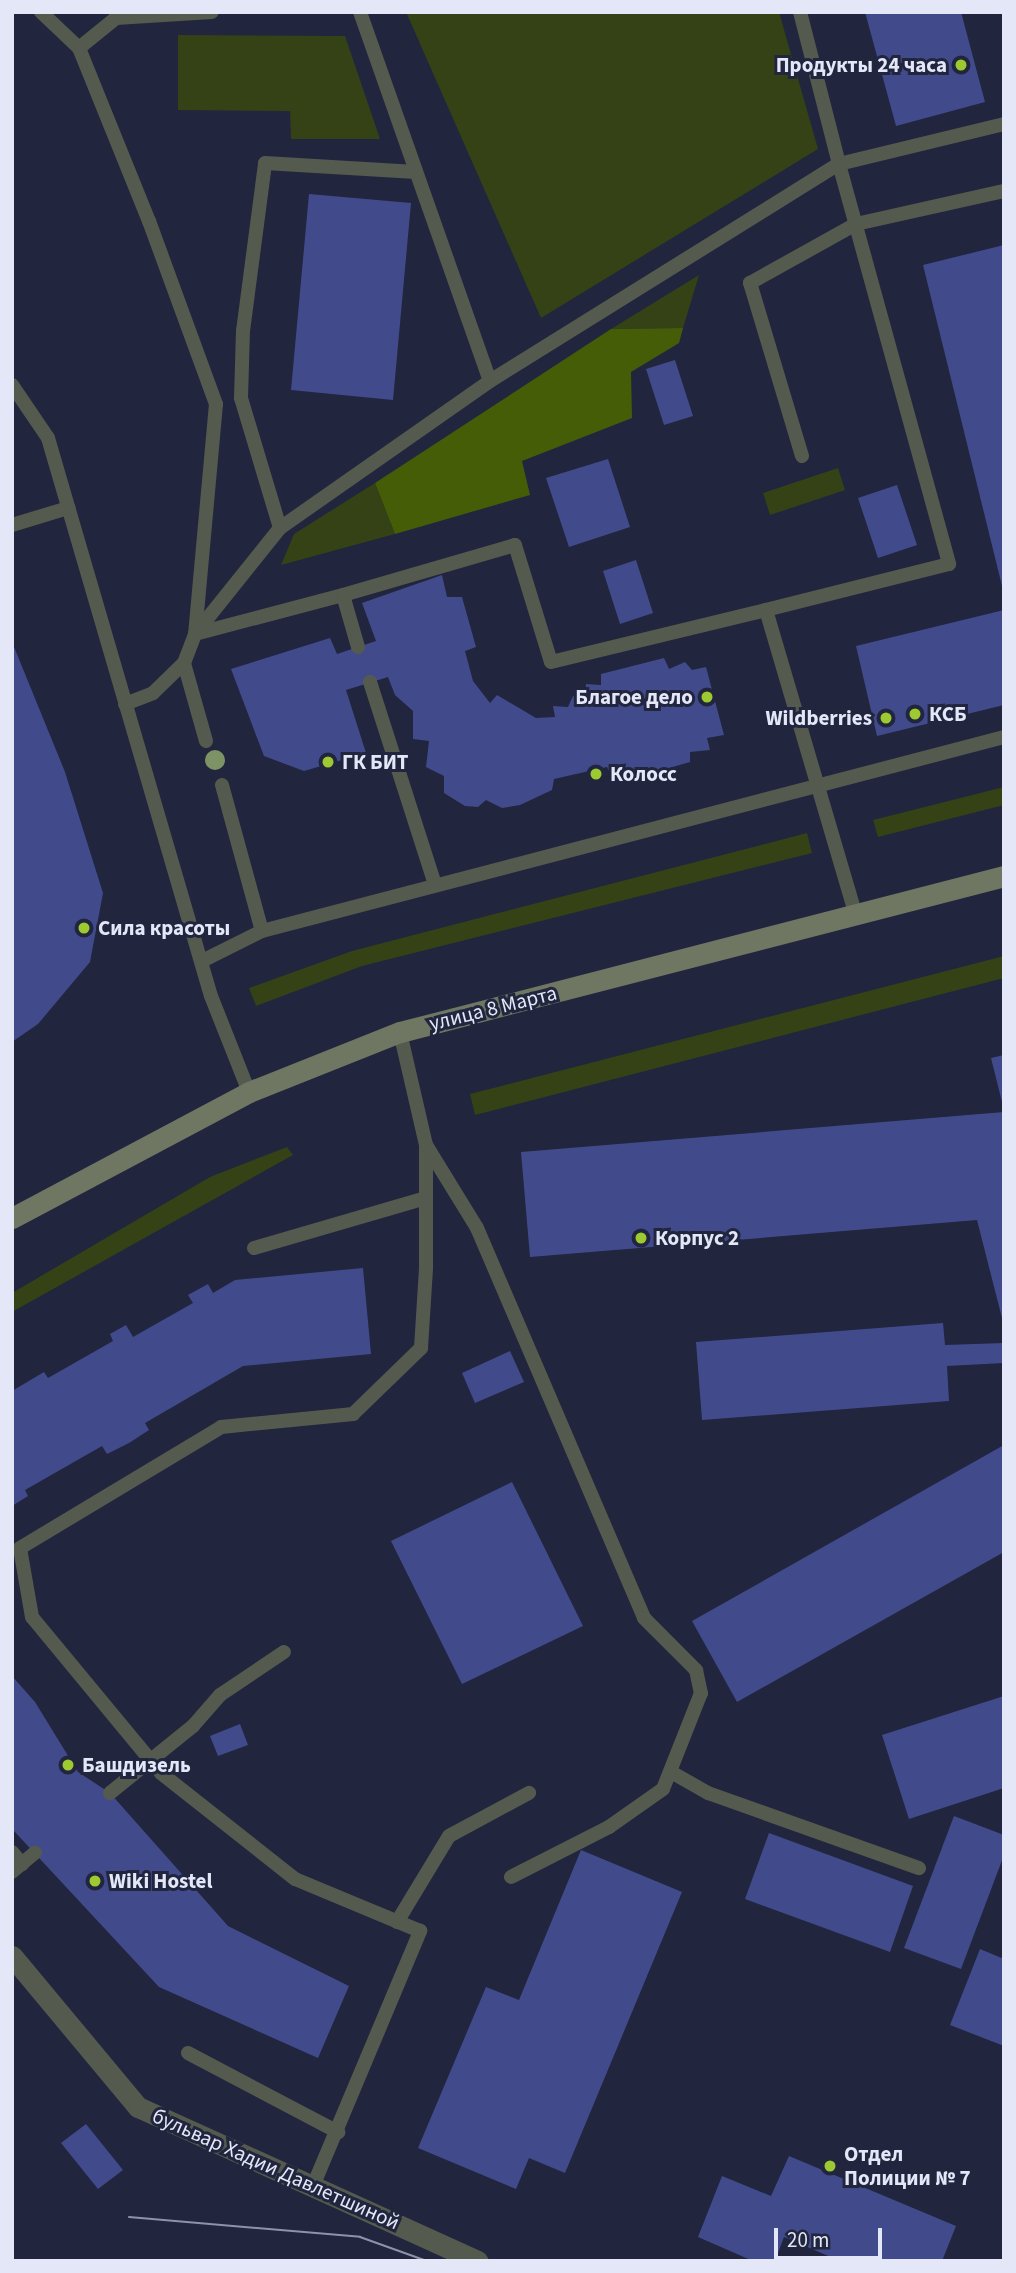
<!DOCTYPE html>
<html>
<head>
<meta charset="utf-8">
<style>
	body { margin:0 }
	#map { position:relative; width:1016px; height:2273px; overflow:hidden; background:#21253e; font-family:"Source Sans 3",sans-serif }
	div>[style] { position:absolute }
	[style*='--x'] { left:calc(var(--x)*1px); top:calc(var(--y)*1px); width:calc(var(--w)*1px); rotate:calc(var(--a)*1deg) }
	.green>* { inset:0; background:#344216 }
	.forest>* { inset:0; background:#465d08 }
	.building>* { inset:0; background:#414b8c }
	.service>* { height:14px; margin:-7px; padding:0 7px; transform-origin:7px; border-radius:7px; background:#555a4e }
	.tertiary>* { height:21px; margin:-10.5px; padding:0 10.5px; transform-origin:10.5px; border-radius:10.5px; background:#555a4e }
	.secondary>* { height:21px; margin:-10.5px; padding:0 10.5px; transform-origin:10.5px; border-radius:10.5px; background:#6f7763 }
	.tram>* { height:2px; margin:-1px; padding:0 1px; transform-origin:1px; border-radius:1px; background:#8f93a8 }
	.trees>* { width:20px; height:20px; margin:-10px; border-radius:50%; background:#7d9365 }
	.dots>* { width:19px; height:19px; translate:-50% -50%; box-sizing:border-box; border:4px solid #21253e; border-radius:50% }
	span { translate:-50% -50%; white-space:nowrap; text-align:center; line-height:1.15; -webkit-text-stroke:6px #21253e; paint-order:stroke }
	.poi-label { font-size:21px; color:#e3e7f8; font-weight:700 }
	.right { translate:-100% -50%; text-align:right }
	.left { translate:0 -50%; text-align:left }
	.street-label { font-size:21px; color:#e3e7f8 }
	.frame { position:absolute; inset:0; border:14px solid #e3e7f8; pointer-events:none }
	.scale { position:absolute; left:774px; top:2228px; width:108px; height:32px; box-sizing:border-box; border:4px solid #e3e7f8; border-top:0; padding-left:9px; font-size:21px; line-height:24px; white-space:nowrap; color:#e3e7f8; -webkit-text-stroke:5px #21253e; paint-order:stroke }
</style>
</head>
<body>
<div id="map">
	<div class="green">
		<i style="clip-path:polygon(406px 12px,779px 12px,818px 149px,541px 318px)"></i>
		<i style="clip-path:polygon(178px 35px,345px 36px,380px 139px,291px 139px,290px 111px,178px 110px)"></i>
		<i style="clip-path:polygon(699px 275px,683px 328px,611px 329px)"></i>
		<i style="clip-path:polygon(838px 468px,845px 490px,770px 515px,763px 493px)"></i>
		<i style="clip-path:polygon(375px 483px,395px 534px,281px 565px,294px 534px)"></i>
		<i style="clip-path:polygon(1004px 787px,1004px 805px,878px 837px,873px 820px)"></i>
		<i style="clip-path:polygon(807px 833px,812px 853px,362px 966px,256px 1006px,249px 988px,352px 951px)"></i>
		<i style="clip-path:polygon(1004px 956px,1004px 978px,475px 1115px,470px 1094px)"></i>
		<i style="clip-path:polygon(287px 1147px,293px 1155px,12px 1312px,12px 1293px,210px 1177px)"></i>
	</div>
	<div class="forest">
		<i style="clip-path:polygon(683px 328px,679px 343px,631px 372px,632px 418px,522px 461px,530px 495px,395px 534px,375px 483px,611px 329px)"></i>
	</div>
	<div class="building">
		<i style="clip-path:polygon(865px 12px,961px 12px,985px 102px,896px 126px)"></i>
		<i style="clip-path:polygon(309px 194px,411px 203px,393px 400px,291px 390px)"></i>
		<i style="clip-path:polygon(1004px 245px,1004px 590px,1003px 590px,923px 265px)"></i>
		<i style="clip-path:polygon(675px 360px,693px 416px,664px 425px,646px 369px)"></i>
		<i style="clip-path:polygon(608px 459px,630px 527px,569px 547px,546px 478px)"></i>
		<i style="clip-path:polygon(897px 485px,917px 545px,878px 558px,858px 498px)"></i>
		<i style="clip-path:polygon(636px 560px,653px 613px,620px 624px,603px 571px)"></i>
		<i style="clip-path:polygon(442px 575px,447px 597px,462px 597px,476px 647px,465px 651px,473px 681px,490px 703px,497px 695px,536px 718px,555px 717px,553px 706px,568px 707px,573px 696px,585px 698px,586px 684px,601px 685px,601px 674px,664px 658px,669px 669px,685px 662px,692px 670px,706px 667px,724px 735px,707px 738px,710px 750px,690px 752px,690px 762px,631px 779px,625px 772px,611px 775px,607px 767px,554px 779px,552px 790px,520px 805px,502px 808px,486px 800px,478px 807px,465px 806px,444px 793px,444px 776px,426px 767px,429px 741px,413px 739px,413px 711px,395px 695px,388px 677px,346px 690px,366px 753px,304px 771px,264px 756px,231px 669px,330px 638px,337px 654px,376px 641px,362px 603px)"></i>
		<i style="clip-path:polygon(1004px 610px,1004px 705px,877px 736px,856px 646px)"></i>
		<i style="clip-path:polygon(12px 642px,65px 772px,103px 893px,90px 962px,38px 1024px,12px 1042px)"></i>
		<i style="clip-path:polygon(1004px 1055px,1004px 1106px,1003px 1106px,991px 1058px)"></i>
		<i style="clip-path:polygon(1004px 1112px,1004px 1326px,977px 1220px,530px 1257px,521px 1152px)"></i>
		<i style="clip-path:polygon(363px 1268px,371px 1354px,243px 1366px,145px 1423px,149px 1430px,129px 1443px,107px 1454px,102px 1446px,25px 1490px,28px 1496px,12px 1506px,12px 1391px,44px 1372px,48px 1378px,113px 1341px,110px 1334px,126px 1325px,133px 1337px,193px 1303px,188px 1295px,208px 1284px,213px 1293px,235px 1280px)"></i>
		<i style="clip-path:polygon(943px 1323px,945px 1345px,1004px 1343px,1004px 1363px,947px 1366px,949px 1401px,702px 1420px,696px 1342px)"></i>
		<i style="clip-path:polygon(510px 1351px,524px 1382px,475px 1403px,462px 1373px)"></i>
		<i style="clip-path:polygon(1004px 1445px,1004px 1552px,737px 1702px,692px 1621px)"></i>
		<i style="clip-path:polygon(512px 1482px,583px 1626px,462px 1684px,391px 1541px)"></i>
		<i style="clip-path:polygon(12px 1676px,35px 1702px,78px 1772px,110px 1793px,228px 1926px,349px 1986px,318px 2058px,159px 1987px,14px 1831px)"></i>
		<i style="clip-path:polygon(1004px 1696px,1004px 1788px,909px 1819px,882px 1735px)"></i>
		<i style="clip-path:polygon(240px 1724px,248px 1745px,218px 1756px,210px 1736px)"></i>
		<i style="clip-path:polygon(954px 1816px,1004px 1835px,1004px 1855px,961px 1969px,904px 1948px)"></i>
		<i style="clip-path:polygon(769px 1833px,913px 1886px,890px 1952px,745px 1899px)"></i>
		<i style="clip-path:polygon(581px 1850px,682px 1892px,565px 2173px,529px 2158px,516px 2189px,418px 2148px,486px 1987px,519px 2000px)"></i>
		<i style="clip-path:polygon(980px 1949px,1004px 1959px,1004px 2046px,950px 2025px)"></i>
		<i style="clip-path:polygon(86px 2124px,123px 2170px,98px 2189px,61px 2143px)"></i>
		<i style="clip-path:polygon(789px 2156px,956px 2226px,942px 2261px,840px 2261px,784px 2237px,775px 2261px,753px 2261px,698px 2237px,722px 2176px,771px 2196px)"></i>
	</div>
	<div class="service">
		<i style="--x:41;--y:12;--w:52;--a:43.5"></i>
		<i style="--x:79;--y:48;--w:187;--a:68"></i>
		<i style="--x:149;--y:221;--w:195;--a:69.9"></i>
		<i style="--x:216;--y:404;--w:231;--a:95.2"></i>
		<i style="--x:195;--y:634;--w:153;--a:-14.8"></i>
		<i style="--x:360;--y:12;--w:391;--a:70.6"></i>
		<i style="--x:800;--y:12;--w:157;--a:75.6"></i>
		<i style="--x:839;--y:164;--w:170;--a:-13.6"></i>
		<i style="--x:79;--y:48;--w:48;--a:-39"></i>
		<i style="--x:116;--y:18;--w:96;--a:-3.6"></i>
		<i style="--x:12;--y:385;--w:64;--a:55.8"></i>
		<i style="--x:48;--y:438;--w:581;--a:73.72"></i>
		<i style="--x:211;--y:996;--w:103;--a:68.4"></i>
		<i style="--x:802;--y:456;--w:181;--a:-106.7"></i>
		<i style="--x:750;--y:283;--w:121;--a:-29.1"></i>
		<i style="--x:856;--y:224;--w:152;--a:-12.6"></i>
		<i style="--x:12;--y:525;--w:59;--a:-16.9"></i>
		<i style="--x:280;--y:528;--w:136;--a:-106.7"></i>
		<i style="--x:241;--y:398;--w:67;--a:-88.3"></i>
		<i style="--x:243;--y:331;--w:169;--a:-82.5"></i>
		<i style="--x:265;--y:163;--w:151;--a:3.4"></i>
		<i style="--x:358;--y:647;--w:54;--a:-106.1"></i>
		<i style="--x:343;--y:595;--w:179;--a:-16.2"></i>
		<i style="--x:515;--y:545;--w:122;--a:72.9"></i>
		<i style="--x:551;--y:662;--w:221;--a:-13.6"></i>
		<i style="--x:370;--y:682;--w:213;--a:72.2"></i>
		<i style="--x:125;--y:704;--w:30;--a:-21"></i>
		<i style="--x:153;--y:693;--w:43;--a:-44.1"></i>
		<i style="--x:206;--y:741;--w:81;--a:-105.8"></i>
		<i style="--x:184;--y:663;--w:31;--a:-69"></i>
		<i style="--x:195;--y:634;--w:136;--a:-51.3"></i>
		<i style="--x:280;--y:528;--w:256;--a:-35"></i>
		<i style="--x:490;--y:381;--w:411;--a:-31.9"></i>
		<i style="--x:839;--y:164;--w:415;--a:74.6"></i>
		<i style="--x:949;--y:564;--w:189;--a:165.9"></i>
		<i style="--x:766;--y:610;--w:319;--a:73.6"></i>
		<i style="--x:222;--y:785;--w:151;--a:74.7"></i>
		<i style="--x:202;--y:961;--w:67;--a:-26.6"></i>
		<i style="--x:262;--y:931;--w:767;--a:-14.65"></i>
		<i style="--x:426;--y:1145;--w:97;--a:58.4"></i>
		<i style="--x:477;--y:1228;--w:424;--a:66.8"></i>
		<i style="--x:644;--y:1618;--w:74;--a:45"></i>
		<i style="--x:696;--y:1670;--w:24;--a:78"></i>
		<i style="--x:701;--y:1693;--w:103;--a:111.6"></i>
		<i style="--x:663;--y:1789;--w:66;--a:144.9"></i>
		<i style="--x:609;--y:1827;--w:110;--a:153"></i>
		<i style="--x:254;--y:1248;--w:179;--a:-16.2"></i>
		<i style="--x:671;--y:1772;--w:43;--a:29.6"></i>
		<i style="--x:708;--y:1793;--w:224;--a:19.6"></i>
		<i style="--x:110;--y:1793;--w:107;--a:-38.9"></i>
		<i style="--x:193;--y:1726;--w:41;--a:-48.9"></i>
		<i style="--x:220;--y:1695;--w:77;--a:-33.9"></i>
		<i style="--x:12;--y:1852;--w:16;--a:50"></i>
		<i style="--x:12;--y:1872;--w:30;--a:-40"></i>
		<i style="--x:397;--y:1922;--w:100;--a:-58.8"></i>
		<i style="--x:449;--y:1836;--w:91;--a:-28.3"></i>
		<i style="--x:188;--y:2053;--w:170;--a:27.8"></i>
		<i style="--x:313;--y:2186;--w:277;--a:-67.2"></i>
		<i style="--x:420;--y:1931;--w:135;--a:-157.4"></i>
		<i style="--x:295;--y:1879;--w:171;--a:-141.7"></i>
		<i style="--x:161;--y:1773;--w:202;--a:-129.6"></i>
		<i style="--x:32;--y:1617;--w:70;--a:-99.9"></i>
		<i style="--x:20;--y:1548;--w:235;--a:-31"></i>
		<i style="--x:221;--y:1427;--w:133;--a:-5.6"></i>
		<i style="--x:353;--y:1414;--w:95;--a:-44.1"></i>
		<i style="--x:421;--y:1348;--w:80;--a:-86.4"></i>
		<i style="--x:426;--y:1268;--w:123;--a:-90"></i>
		<i style="--x:426;--y:1145;--w:116;--a:-103"></i>
	</div>
	<div class="tertiary">
		<i style="--x:12;--y:1956;--w:197;--a:50.2"></i>
		<i style="--x:138;--y:2107;--w:373;--a:24.4"></i>
	</div>
	<div class="secondary">
		<i style="--x:12;--y:1218;--w:268;--a:-28"></i>
		<i style="--x:249;--y:1092;--w:162;--a:-21.7"></i>
		<i style="--x:400;--y:1032;--w:624;--a:-14.48"></i>
	</div>
	<div class="tram">
		<i style="--x:129;--y:2217;--w:232;--a:4.9"></i>
		<i style="--x:360;--y:2237;--w:71;--a:19.7"></i>
	</div>
	<div class="trees">
		<i style="left:215px;top:760px"></i>
	</div>
	<div class="dots">
		<i style="left:961px;top:65px;background:#9dca30"></i>
		<i style="left:707px;top:697px;background:#9dca30"></i>
		<i style="left:915px;top:714px;background:#9dca30"></i>
		<i style="left:886px;top:718px;background:#9dca30"></i>
		<i style="left:328px;top:762px;background:#9dca30"></i>
		<i style="left:596px;top:774px;background:#9dca30"></i>
		<i style="left:84px;top:928px;background:#9dca30"></i>
		<i style="left:641px;top:1238px;background:#9dca30"></i>
		<i style="left:68px;top:1765px;background:#9dca30"></i>
		<i style="left:95px;top:1881px;background:#9dca30"></i>
		<i style="left:830px;top:2166px;background:#9dca30"></i>
	</div>
	<div class="poi-label">
		<span class="right" style="left:947px;top:65px">Продукты 24 часа</span>
		<span class="right" style="left:693px;top:697px">Благое дело</span>
		<span class="left" style="left:929px;top:714px">КСБ</span>
		<span class="right" style="left:872px;top:718px">Wildberries</span>
		<span class="left" style="left:342px;top:762px">ГК БИТ</span>
		<span class="left" style="left:610px;top:774px">Колосс</span>
		<span class="left" style="left:98px;top:928px">Сила красоты</span>
		<span class="left" style="left:655px;top:1238px">Корпус 2</span>
		<span class="left" style="left:82px;top:1765px">Башдизель</span>
		<span class="left" style="left:109px;top:1881px">Wiki Hostel</span>
		<span class="left" style="left:844px;top:2166px">Отдел<br>Полиции № 7</span>
	</div>
	<div class="street-label">
		<span style="left:493px;top:1008px;rotate:-14deg">улица 8 Марта</span>
		<span style="left:276px;top:2169px;rotate:24deg">бульвар Хадии Давлетшиной</span>
	</div>
	<div class="frame"></div>
	<div class="scale">20 m</div>
</div>
</body>
</html>
